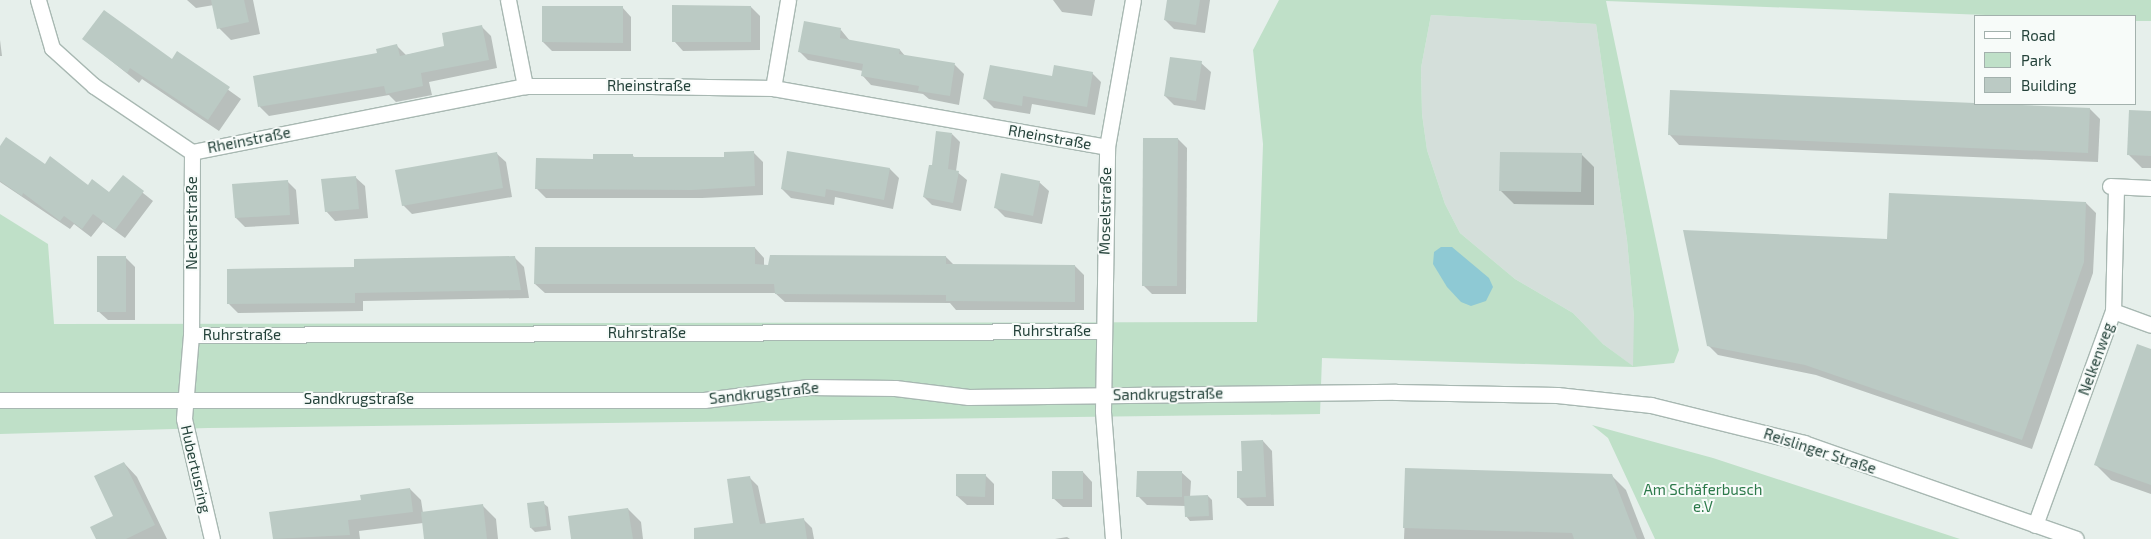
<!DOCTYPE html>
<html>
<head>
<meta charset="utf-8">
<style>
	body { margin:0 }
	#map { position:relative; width:2151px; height:539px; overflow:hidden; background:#e6efeb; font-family:"Exo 2",sans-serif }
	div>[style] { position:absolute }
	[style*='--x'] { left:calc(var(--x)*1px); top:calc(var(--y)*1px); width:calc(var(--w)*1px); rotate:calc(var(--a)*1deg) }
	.built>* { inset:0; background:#d4dfda }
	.green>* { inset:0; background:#bfe0c8 }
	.water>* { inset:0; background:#8ec9d4 }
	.shadow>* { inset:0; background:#0003 }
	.building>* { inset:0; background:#bbcac4 }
	.roads { filter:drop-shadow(1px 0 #a8b8b2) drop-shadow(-1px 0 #a8b8b2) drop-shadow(0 1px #a8b8b2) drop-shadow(0 -1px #a8b8b2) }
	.minor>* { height:15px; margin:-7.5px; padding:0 7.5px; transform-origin:7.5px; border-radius:7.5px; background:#fff }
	span { translate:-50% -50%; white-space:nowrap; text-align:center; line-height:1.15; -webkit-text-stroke:4px #f7fbf9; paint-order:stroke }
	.street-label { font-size:15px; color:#24423a }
	.park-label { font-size:15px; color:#2d7a4b }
	.legend { position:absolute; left:1974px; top:15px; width:162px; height:90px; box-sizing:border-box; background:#f7fbf9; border:1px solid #a3b1ad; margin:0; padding:6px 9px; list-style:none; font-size:15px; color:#24423a }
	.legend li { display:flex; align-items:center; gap:10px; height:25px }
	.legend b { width:25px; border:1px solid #a3b1ad }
</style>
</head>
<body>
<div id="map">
	<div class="built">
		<i style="clip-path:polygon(1431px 15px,1596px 24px,1627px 240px,1634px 317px,1634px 367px,1603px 344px,1573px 313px,1515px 279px,1460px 233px,1445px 204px,1427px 150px,1422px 114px,1421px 68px)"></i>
	</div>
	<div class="green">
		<i style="clip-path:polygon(evenodd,1279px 0,2151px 0,2151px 21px,2135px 21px,2135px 16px,2013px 16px,1606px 1px,1679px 350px,1674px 363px,1634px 367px,1322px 358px,1320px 414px,208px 428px,0 434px,0 214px,48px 244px,54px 324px,1257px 322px,1263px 144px,1253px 50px,1279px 0,1431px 15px,1596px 24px,1627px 240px,1634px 317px,1633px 366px,1603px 344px,1573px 313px,1515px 279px,1460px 233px,1445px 204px,1427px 150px,1422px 114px,1421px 68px,1431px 15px)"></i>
		<i style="clip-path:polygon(1592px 425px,1713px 458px,1960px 539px,1655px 539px,1608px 438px)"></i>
	</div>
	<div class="water">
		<i style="clip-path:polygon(1441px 247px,1452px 247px,1489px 278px,1493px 287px,1486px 301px,1471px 306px,1461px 302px,1447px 287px,1433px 264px,1434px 252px)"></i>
	</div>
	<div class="shadow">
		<i style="clip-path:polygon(187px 0,253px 0,260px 34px,231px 40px,219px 28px,214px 5px,196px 8px)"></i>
		<i style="clip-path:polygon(1053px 0,1095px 0,1092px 16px,1062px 12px)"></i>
		<i style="clip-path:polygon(1168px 0,1210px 0,1205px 33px,1174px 29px,1165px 20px)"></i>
		<i style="clip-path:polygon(622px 7px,631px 17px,631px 51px,552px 51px,543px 42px)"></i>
		<i style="clip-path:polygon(751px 7px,760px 16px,760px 50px,683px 51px,674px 41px)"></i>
		<i style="clip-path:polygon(482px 27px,491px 36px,497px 68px,429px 82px,432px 95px,396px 102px,389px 95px,269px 116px,260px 107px,255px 77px,378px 54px,397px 46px,406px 55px,446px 47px)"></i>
		<i style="clip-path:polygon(841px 30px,850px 41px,900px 50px,906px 57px,955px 65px,964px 74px,959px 105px,929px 99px,923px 94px,871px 85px,862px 75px,863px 71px,808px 60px,799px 51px)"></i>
		<i style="clip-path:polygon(84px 39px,172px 61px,177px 53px,241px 99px,219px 131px,142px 79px,139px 83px)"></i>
		<i style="clip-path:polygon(0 40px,2px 56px,0 56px)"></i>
		<i style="clip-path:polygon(1201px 63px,1211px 72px,1205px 110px,1174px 105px,1165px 96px)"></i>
		<i style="clip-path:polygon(1092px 73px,1101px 82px,1095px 115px,1032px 104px,1030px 114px,994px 108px,985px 99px,1053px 77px)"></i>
		<i style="clip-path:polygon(2090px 109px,2100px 119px,2098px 162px,1679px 145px,1670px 135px)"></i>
		<i style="clip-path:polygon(2151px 112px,2151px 168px,2142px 168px,2128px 154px)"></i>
		<i style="clip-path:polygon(952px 134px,960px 142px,956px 171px,967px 180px,961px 211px,932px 205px,924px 197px,933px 167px)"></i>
		<i style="clip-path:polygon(1178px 139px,1187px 148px,1186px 294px,1152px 294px,1143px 285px)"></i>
		<i style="clip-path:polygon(0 148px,109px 194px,123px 177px,153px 201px,125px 238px,103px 222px,91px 237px,74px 224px,70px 229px,0 182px)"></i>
		<i style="clip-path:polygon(496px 153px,506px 162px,512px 197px,412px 214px,403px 205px)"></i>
		<i style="clip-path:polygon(754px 153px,763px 162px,763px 195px,702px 198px,546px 198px,537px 189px,594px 160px,632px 155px,636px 159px,725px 158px)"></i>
		<i style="clip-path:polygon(1581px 154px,1594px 167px,1594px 205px,1514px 204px,1501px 191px)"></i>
		<i style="clip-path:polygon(890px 169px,899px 178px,893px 209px,835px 197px,834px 205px,791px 198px,782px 189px)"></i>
		<i style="clip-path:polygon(355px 177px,365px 186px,368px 218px,335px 221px,326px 211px)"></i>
		<i style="clip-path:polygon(287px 181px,296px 190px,299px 224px,245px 227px,236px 218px)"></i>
		<i style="clip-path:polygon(1039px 182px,1049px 191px,1042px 224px,1005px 217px,996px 208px)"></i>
		<i style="clip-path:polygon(2086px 203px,2096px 213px,2093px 273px,2032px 449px,1816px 375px,1718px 355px,1708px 345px,1888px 240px)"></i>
		<i style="clip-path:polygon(755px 248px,764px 258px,764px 266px,946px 257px,954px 265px,1075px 266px,1084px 275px,1084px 310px,956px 310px,950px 303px,785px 302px,775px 293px,545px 293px,535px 284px)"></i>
		<i style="clip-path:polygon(514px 257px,524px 267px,529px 298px,363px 301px,363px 311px,238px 313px,229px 304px,355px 268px)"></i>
		<i style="clip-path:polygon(126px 258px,135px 267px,135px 320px,108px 320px,98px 311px)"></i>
		<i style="clip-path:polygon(2151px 350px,2151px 494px,2111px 480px,2096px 465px)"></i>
		<i style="clip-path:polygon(1263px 441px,1272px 451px,1274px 506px,1247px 506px,1238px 497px)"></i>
		<i style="clip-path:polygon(124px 463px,137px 477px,167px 539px,97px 539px,114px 516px)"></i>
		<i style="clip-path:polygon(1407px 469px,1612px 476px,1626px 490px,1645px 539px,1404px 539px)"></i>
		<i style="clip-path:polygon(1083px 472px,1092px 482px,1092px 507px,1063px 507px,1053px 498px)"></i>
		<i style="clip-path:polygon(1181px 472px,1191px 481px,1190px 497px,1208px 496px,1212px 500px,1213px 520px,1190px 521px,1186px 516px,1186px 506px,1147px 505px,1138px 496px)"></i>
		<i style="clip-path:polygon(985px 475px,994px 484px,994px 505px,967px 505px,957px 496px)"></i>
		<i style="clip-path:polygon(749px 477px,758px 486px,766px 524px,804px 520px,812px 528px,814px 539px,708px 539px,735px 524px)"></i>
		<i style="clip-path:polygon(410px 489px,421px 500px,423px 513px,483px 506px,496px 519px,498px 539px,425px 539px,423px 523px,359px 531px,360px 539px,274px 539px,270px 513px,362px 501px)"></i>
		<i style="clip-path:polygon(543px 503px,548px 507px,551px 530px,535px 532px,531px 528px)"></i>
		<i style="clip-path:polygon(628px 509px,641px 522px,643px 539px,572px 539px)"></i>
		<i style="clip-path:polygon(1067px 537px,1070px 539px,1055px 539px)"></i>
	</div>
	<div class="building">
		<i style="clip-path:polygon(211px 0,244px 0,249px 22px,217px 29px)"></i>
		<i style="clip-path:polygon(1167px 0,1200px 0,1196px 25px,1164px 20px)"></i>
		<i style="clip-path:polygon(672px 5px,751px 6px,751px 42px,672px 42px)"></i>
		<i style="clip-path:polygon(542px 6px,623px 6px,623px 43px,542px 42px)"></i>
		<i style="clip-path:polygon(104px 10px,172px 59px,177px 51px,230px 87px,208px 120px,130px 68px,127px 73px,82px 39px)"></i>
		<i style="clip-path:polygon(804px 21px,841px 28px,840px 38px,900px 49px,899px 54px,955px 63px,950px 96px,918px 91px,919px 86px,861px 76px,863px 64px,798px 52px)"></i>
		<i style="clip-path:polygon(482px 25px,489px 60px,421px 73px,423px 86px,386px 94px,384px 86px,258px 107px,253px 76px,377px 53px,376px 49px,397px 44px,400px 56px,444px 46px,442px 33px)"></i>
		<i style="clip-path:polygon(1170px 57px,1202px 61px,1196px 101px,1164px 96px)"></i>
		<i style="clip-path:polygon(990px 65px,1052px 76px,1054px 65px,1093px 72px,1087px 107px,1023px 96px,1022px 106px,983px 99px)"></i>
		<i style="clip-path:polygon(1670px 90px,2090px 108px,2088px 153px,1668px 135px)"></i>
		<i style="clip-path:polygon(2129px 110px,2151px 111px,2151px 156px,2127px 155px)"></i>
		<i style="clip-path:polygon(936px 131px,952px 133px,948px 169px,959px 171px,953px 203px,923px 197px,929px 165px,932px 165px)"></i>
		<i style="clip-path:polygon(6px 137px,45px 164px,50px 156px,88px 185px,92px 179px,109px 192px,123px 175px,144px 191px,115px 230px,93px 214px,82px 229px,64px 216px,60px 221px,23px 193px,22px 196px,0 181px,0 146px)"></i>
		<i style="clip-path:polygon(1143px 138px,1178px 138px,1177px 286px,1142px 286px)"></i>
		<i style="clip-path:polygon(754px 151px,755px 186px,692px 190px,535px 189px,536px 158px,593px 159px,593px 154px,633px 154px,633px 157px,724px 157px,724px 152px)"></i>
		<i style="clip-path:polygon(787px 151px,890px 168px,884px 200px,826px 189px,825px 197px,781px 189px)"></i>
		<i style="clip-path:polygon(497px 152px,503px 188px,402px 206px,395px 170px)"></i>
		<i style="clip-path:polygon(1500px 152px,1582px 153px,1581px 192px,1499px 191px)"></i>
		<i style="clip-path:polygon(1001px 173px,1040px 181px,1033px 216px,994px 208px)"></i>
		<i style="clip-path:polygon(356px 176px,359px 209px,325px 212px,321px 179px)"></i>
		<i style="clip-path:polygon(288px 180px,290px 215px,235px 218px,232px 184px)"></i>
		<i style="clip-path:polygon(1889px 193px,2086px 202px,2084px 262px,2022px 440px,1805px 365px,1707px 346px,1683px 230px,1887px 239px)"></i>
		<i style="clip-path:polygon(535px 247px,755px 247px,755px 264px,768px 265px,770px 255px,946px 256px,946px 264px,1075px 265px,1075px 302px,946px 301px,946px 295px,775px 294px,774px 284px,534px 284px)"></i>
		<i style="clip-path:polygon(97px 256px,126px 256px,126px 312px,97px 312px)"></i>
		<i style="clip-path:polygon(515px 256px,521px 290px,355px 293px,355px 303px,227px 304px,227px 269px,354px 267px,354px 259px)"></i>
		<i style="clip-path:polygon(2137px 344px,2151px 349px,2151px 485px,2094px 465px)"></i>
		<i style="clip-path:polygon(1263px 440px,1266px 497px,1237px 498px,1237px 471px,1242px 471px,1241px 441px)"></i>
		<i style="clip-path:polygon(124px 462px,155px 525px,126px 539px,96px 539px,90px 527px,113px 516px,94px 476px)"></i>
		<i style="clip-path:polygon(1405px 468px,1612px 474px,1637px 539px,1574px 539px,1572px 533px,1403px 528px)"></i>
		<i style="clip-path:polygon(1052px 471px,1083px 471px,1083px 499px,1052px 499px)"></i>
		<i style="clip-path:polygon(1137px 471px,1182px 471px,1182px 497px,1136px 497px)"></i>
		<i style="clip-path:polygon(956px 474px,986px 474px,985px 497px,956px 496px)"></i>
		<i style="clip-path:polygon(750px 476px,760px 524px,804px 518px,807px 539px,694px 539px,694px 528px,733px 523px,727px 479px)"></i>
		<i style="clip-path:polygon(410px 488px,413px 512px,348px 520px,350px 535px,273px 539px,269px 512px,361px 500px,360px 495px)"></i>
		<i style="clip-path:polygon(1208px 495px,1209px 516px,1185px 517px,1184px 496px)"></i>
		<i style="clip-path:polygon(544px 501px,547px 526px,530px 528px,527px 503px)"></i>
		<i style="clip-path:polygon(483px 504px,487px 539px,424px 539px,421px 512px)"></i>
		<i style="clip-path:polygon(628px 508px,633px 539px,571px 539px,568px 516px)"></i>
	</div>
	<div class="roads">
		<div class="minor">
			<i style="--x:38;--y:0;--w:50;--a:73.7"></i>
			<i style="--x:52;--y:48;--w:57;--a:42.1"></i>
			<i style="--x:94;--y:86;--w:118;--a:34"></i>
			<i style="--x:192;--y:152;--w:183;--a:90.3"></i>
			<i style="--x:191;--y:335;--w:84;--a:94.8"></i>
			<i style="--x:184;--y:419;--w:123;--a:76.9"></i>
			<i style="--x:508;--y:0;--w:88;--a:78.8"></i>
			<i style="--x:773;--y:88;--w:89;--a:-80.3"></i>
			<i style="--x:192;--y:152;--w:339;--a:-11.2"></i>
			<i style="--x:525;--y:86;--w:126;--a:0"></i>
			<i style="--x:651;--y:86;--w:122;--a:0.9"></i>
			<i style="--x:773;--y:88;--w:339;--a:10"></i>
			<i style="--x:2110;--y:186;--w:41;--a:2.8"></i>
			<i style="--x:2113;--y:311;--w:40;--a:20.2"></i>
			<i style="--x:191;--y:335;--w:912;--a:-0.25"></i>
			<i style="--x:0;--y:400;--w:704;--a:0"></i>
			<i style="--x:704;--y:400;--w:105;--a:-7.1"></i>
			<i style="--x:808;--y:387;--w:87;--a:0.7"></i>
			<i style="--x:895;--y:388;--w:74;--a:7"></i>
			<i style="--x:968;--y:397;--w:428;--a:-0.7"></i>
			<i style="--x:1396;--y:392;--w:161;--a:1.1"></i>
			<i style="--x:1557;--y:395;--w:95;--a:6.1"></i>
			<i style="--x:1651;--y:405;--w:158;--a:13.9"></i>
			<i style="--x:1804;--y:443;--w:288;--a:19.4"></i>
			<i style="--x:2035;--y:525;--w:228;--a:-70"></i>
			<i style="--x:2113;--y:311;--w:124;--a:-88.6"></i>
			<i style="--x:1113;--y:539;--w:128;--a:-94.5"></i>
			<i style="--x:1103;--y:411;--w:264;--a:-89.1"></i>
			<i style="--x:1107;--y:147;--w:149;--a:-80"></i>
		</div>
	</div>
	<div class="street-label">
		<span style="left:649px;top:86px">Rheinstraße</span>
		<span style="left:1050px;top:137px;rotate:10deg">Rheinstraße</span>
		<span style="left:249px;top:140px;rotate:-11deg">Rheinstraße</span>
		<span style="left:1105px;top:211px;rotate:-89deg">Moselstraße</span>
		<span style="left:192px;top:223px;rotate:-90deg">Neckarstraße</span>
		<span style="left:1052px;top:331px">Ruhrstraße</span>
		<span style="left:647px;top:333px">Ruhrstraße</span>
		<span style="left:242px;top:335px">Ruhrstraße</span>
		<span style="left:2096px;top:359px;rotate:-70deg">Nelkenweg</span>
		<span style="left:764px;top:393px;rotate:-6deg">Sandkrugstraße</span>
		<span style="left:1168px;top:394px;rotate:-1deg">Sandkrugstraße</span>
		<span style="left:359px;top:399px">Sandkrugstraße</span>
		<span style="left:1820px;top:451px;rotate:18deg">Reislinger Straße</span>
		<span style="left:196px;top:469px;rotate:77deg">Hubertusring</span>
	</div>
	<div class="park-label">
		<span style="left:1703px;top:498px">Am Schäferbusch<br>e.V</span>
	</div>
	<ul class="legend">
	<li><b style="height:6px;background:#fff"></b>Road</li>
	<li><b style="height:14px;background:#bfe0c8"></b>Park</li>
	<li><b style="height:14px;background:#bbcac4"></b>Building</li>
	</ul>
</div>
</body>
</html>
